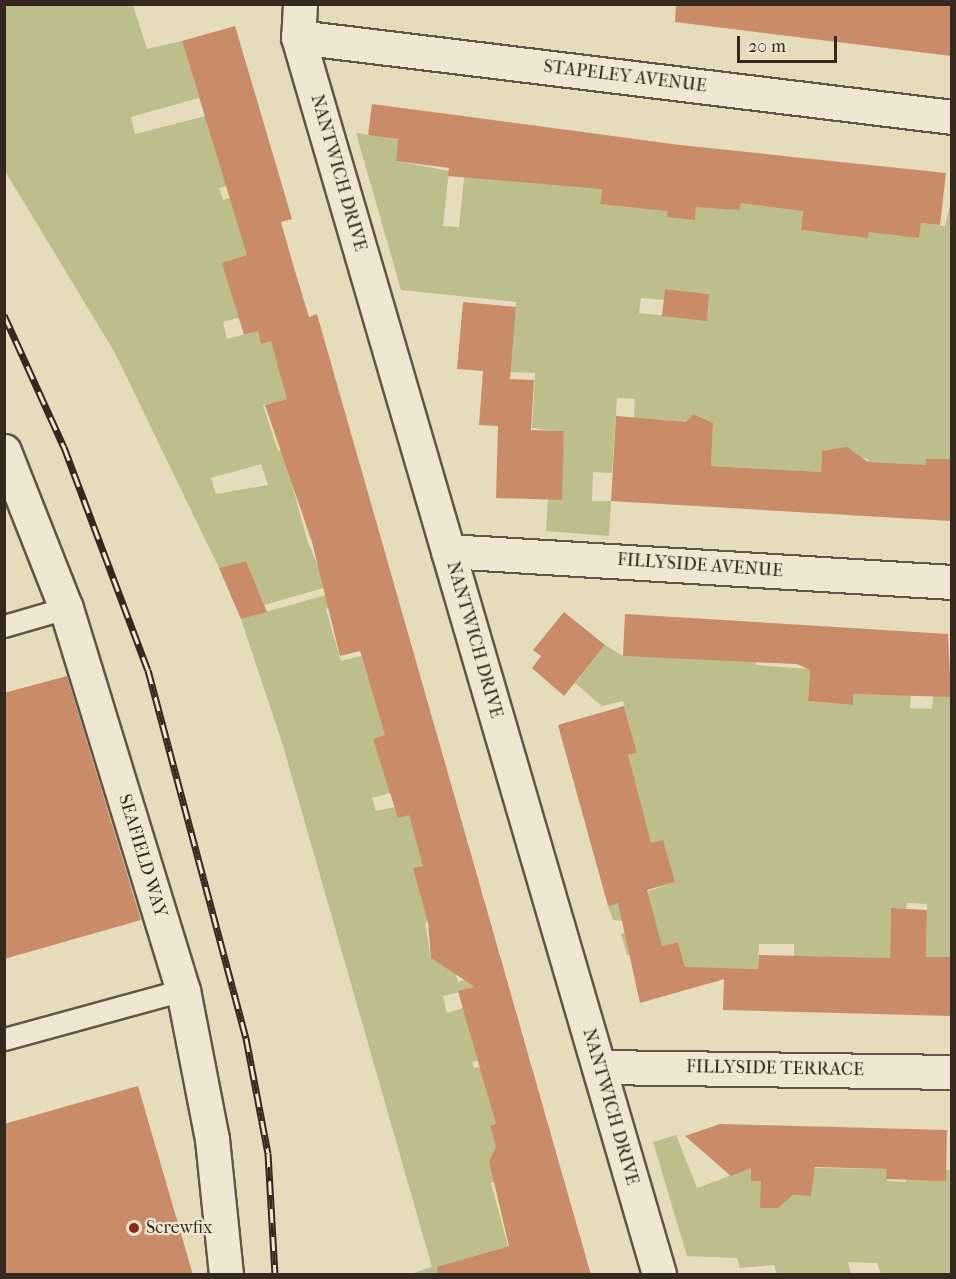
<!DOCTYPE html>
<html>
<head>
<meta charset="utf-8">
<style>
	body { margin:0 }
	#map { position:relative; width:956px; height:1279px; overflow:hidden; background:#e5dcbb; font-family:"IM FELL French Canon",serif }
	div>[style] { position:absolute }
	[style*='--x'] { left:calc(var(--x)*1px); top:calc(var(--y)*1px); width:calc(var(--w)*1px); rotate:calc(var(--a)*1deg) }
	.green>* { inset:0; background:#bcbe8b }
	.building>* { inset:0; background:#ca8b68 }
	.roads { filter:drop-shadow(2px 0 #615646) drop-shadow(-2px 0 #615646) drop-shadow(0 2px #615646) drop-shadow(0 -2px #615646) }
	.service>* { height:21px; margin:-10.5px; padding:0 10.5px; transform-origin:10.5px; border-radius:10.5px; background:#eee8d3 }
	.minor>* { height:33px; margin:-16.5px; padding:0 16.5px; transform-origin:16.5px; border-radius:16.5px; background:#eee8d3 }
	.rail>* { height:7px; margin-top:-3.5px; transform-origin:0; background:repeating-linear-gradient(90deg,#eee8d3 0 14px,#35291f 0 28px); box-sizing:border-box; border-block:2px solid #35291f }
	.dots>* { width:16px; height:16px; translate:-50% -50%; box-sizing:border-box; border:3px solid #eee8d3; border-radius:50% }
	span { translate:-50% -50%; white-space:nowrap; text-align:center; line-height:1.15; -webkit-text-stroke:4.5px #eee8d3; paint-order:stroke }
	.street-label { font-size:18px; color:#35291f }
	.poi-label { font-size:18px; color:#35291f }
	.left { translate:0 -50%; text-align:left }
	.frame { position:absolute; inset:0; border:6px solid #35291f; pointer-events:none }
	.scale { position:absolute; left:737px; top:36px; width:100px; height:27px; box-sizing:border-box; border:3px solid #35291f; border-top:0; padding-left:8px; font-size:18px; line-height:21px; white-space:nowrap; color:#35291f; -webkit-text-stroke:4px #eee8d3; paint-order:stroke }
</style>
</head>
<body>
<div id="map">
	<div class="green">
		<i style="clip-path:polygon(evenodd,4px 5px,133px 5px,147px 49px,182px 41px,199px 98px,131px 117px,135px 134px,206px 116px,227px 186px,219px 188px,223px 200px,231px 198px,259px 237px,252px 314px,223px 322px,227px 339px,258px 331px,271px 341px,288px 399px,263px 405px,278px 451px,301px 445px,285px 458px,308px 543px,318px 566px,341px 583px,264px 605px,246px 561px,219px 568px,115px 353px,5px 171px,4px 5px,261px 464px,268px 485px,216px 494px,211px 478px,261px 464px)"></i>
		<i style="clip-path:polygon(evenodd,356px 133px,398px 139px,396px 161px,449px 171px,443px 226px,459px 227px,465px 169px,602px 188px,600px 203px,623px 190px,695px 220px,697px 198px,737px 173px,734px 210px,740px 210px,741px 203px,803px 209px,801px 230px,868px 237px,871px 216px,898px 221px,896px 235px,919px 238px,921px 223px,945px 226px,951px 201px,951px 467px,926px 459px,926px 465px,867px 475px,868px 459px,822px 451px,821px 472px,711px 466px,713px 423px,695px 414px,684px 464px,680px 425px,664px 420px,633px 435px,635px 399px,617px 398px,612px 473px,593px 472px,592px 501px,611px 501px,609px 536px,546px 531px,551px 446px,564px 446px,564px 432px,532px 428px,535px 373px,482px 371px,484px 353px,512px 355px,516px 302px,401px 290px,356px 133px,665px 289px,709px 294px,707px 320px,639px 313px,641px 298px,664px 300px,665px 289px)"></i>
		<i style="clip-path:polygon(365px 584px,368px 597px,326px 609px,341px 661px,361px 656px,381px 720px,410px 727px,373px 739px,378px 754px,389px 751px,401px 790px,372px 798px,376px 811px,395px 807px,409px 815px,424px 865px,413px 869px,440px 918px,425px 923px,431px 958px,451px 958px,458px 982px,475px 977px,478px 988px,443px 996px,447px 1013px,463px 1008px,505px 1053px,472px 1062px,474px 1068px,480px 1067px,524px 1116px,490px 1126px,503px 1152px,492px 1155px,491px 1170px,511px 1177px,491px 1183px,508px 1246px,468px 1258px,473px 1274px,410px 1274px,432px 1267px,283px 746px,241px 619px)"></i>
		<i style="clip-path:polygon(605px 645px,623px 656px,756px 659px,756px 665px,810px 669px,808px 701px,852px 705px,853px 694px,911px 695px,910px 708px,932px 709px,933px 696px,951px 697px,951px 957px,926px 957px,927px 904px,907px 903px,906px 909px,891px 909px,890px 958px,794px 956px,794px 944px,759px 944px,758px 969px,720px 968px,719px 981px,691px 988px,678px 942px,627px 955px,621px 934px,655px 924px,613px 920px,608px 906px,674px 882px,635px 848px,622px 757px,637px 753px,623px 701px,602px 706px,575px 683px)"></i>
		<i style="clip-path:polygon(676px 1135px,697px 1188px,751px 1168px,751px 1181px,761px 1181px,768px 1208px,783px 1204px,784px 1195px,811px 1196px,812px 1168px,887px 1169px,887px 1181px,906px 1182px,907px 1169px,929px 1170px,929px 1180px,945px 1181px,946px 1170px,951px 1170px,951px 1274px,881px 1274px,877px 1263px,848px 1262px,851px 1274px,777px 1274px,774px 1265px,740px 1268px,737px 1258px,687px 1256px,653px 1142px)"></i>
	</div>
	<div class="building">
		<i style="clip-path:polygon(676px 4px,951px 4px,951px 56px,675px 22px)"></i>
		<i style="clip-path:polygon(235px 26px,292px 219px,281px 222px,294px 268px,309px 317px,317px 314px,591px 1275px,438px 1275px,437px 1267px,509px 1246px,489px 1161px,496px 1147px,490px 1126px,496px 1124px,458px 991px,475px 987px,431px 958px,428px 922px,413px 868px,423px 866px,409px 815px,398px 818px,373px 739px,385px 735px,360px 651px,340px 656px,312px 542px,265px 405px,287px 399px,271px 341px,261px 344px,258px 331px,244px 335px,222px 263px,247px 255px,182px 41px)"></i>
		<i style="clip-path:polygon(372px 104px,680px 145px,946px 173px,940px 225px,921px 223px,919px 238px,869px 232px,868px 238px,801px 230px,803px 211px,741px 203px,740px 210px,696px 207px,695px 220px,667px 217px,668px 211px,600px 204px,602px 189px,448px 176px,449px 168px,396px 161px,398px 139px,368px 135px)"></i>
		<i style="clip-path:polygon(665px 289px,709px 294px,707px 321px,662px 316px)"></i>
		<i style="clip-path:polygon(463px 302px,516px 307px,510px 379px,534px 380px,531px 430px,564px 431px,562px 500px,496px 498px,498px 426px,479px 425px,483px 371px,457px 369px)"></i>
		<i style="clip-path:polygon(694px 414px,713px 423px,711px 466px,821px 472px,822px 451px,847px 447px,868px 462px,926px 465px,926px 459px,951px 459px,951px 521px,611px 501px,616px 416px,686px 422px)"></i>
		<i style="clip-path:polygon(246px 561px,267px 612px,241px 619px,219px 568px)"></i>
		<i style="clip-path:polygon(564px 612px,605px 645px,564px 696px,532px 668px,541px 656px,533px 650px)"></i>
		<i style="clip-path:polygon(625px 614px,948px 634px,951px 697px,853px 694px,853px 705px,808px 701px,810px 670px,797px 664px,623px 656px)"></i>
		<i style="clip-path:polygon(67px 676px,141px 920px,4px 959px,4px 693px)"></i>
		<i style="clip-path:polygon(624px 706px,637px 753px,628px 755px,651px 843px,663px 840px,675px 882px,647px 890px,662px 946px,678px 942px,685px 967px,758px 969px,759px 955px,890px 958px,891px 908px,927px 910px,926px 957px,951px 957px,951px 1016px,723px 1010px,724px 979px,640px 1003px,618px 903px,608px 906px,558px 725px)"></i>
		<i style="clip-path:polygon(138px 1086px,193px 1275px,4px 1275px,4px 1124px)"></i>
		<i style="clip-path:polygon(720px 1124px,947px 1130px,946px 1181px,886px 1179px,887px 1169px,815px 1167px,811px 1196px,793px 1195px,778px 1208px,760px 1208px,761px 1181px,751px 1181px,751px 1168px,731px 1176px,685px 1136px)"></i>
	</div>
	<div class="roads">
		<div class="service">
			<i style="--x:4;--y:626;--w:65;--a:-16.2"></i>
			<i style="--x:4;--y:1039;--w:186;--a:-15.3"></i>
		</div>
		<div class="minor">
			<i style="--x:300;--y:4;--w:33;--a:93"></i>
			<i style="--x:298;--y:37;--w:1289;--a:73.73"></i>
			<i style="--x:298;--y:37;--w:659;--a:6.97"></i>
			<i style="--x:4;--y:451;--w:169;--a:68.5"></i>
			<i style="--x:66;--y:608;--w:400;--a:73"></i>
			<i style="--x:183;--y:990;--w:152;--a:79"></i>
			<i style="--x:212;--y:1139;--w:136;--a:84.1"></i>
			<i style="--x:448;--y:551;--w:505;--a:3.52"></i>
			<i style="--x:599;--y:1067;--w:353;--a:0.8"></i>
		</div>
	</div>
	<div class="rail">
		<i style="--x:4;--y:315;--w:145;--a:65.6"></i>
		<i style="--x:64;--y:447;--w:238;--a:69.4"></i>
		<i style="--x:148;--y:670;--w:381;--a:75.1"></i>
		<i style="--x:246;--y:1038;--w:117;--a:79.2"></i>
		<i style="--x:268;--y:1153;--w:121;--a:86.7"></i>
	</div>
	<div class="dots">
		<i style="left:134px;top:1228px;background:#8f2418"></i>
	</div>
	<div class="street-label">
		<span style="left:625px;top:77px;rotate:7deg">STAPELEY AVENUE</span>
		<span style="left:338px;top:173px;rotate:74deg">NANTWICH DRIVE</span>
		<span style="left:700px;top:566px;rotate:4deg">FILLYSIDE AVENUE</span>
		<span style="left:474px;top:640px;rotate:74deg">NANTWICH DRIVE</span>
		<span style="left:142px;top:856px;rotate:73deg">SEAFIELD WAY</span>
		<span style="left:775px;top:1069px;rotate:1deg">FILLYSIDE TERRACE</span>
		<span style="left:610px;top:1107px;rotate:74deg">NANTWICH DRIVE</span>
	</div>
	<div class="poi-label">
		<span class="left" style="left:146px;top:1228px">Screwfix</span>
	</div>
	<div class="frame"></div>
	<div class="scale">20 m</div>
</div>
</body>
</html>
